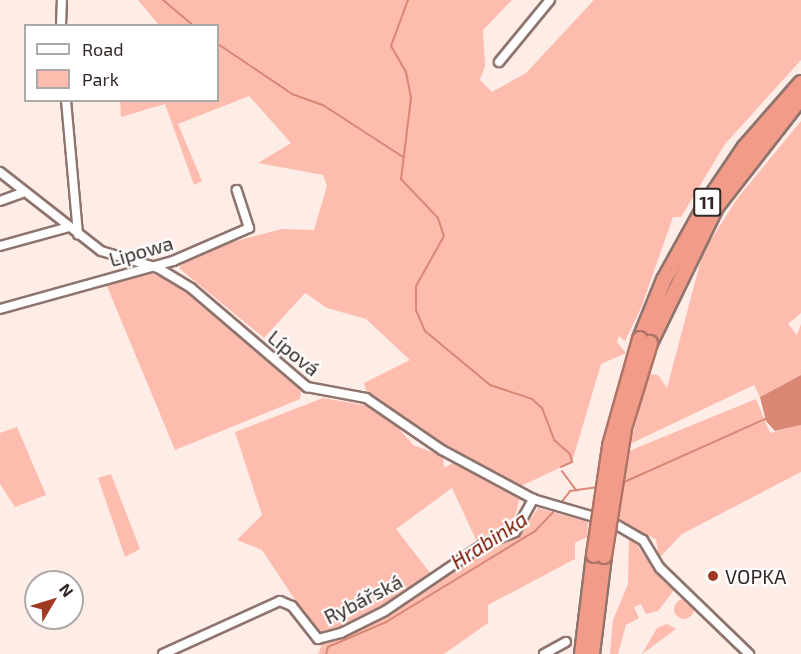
<!DOCTYPE html>
<html>
<head>
<meta charset="utf-8">
<style>
	body { margin:0 }
	#map { position:relative; width:801px; height:654px; overflow:hidden; background:#feece7; font-family:"Exo 2",sans-serif }
	div>[style] { position:absolute }
	[style*='--x'] { left:calc(var(--x)*1px); top:calc(var(--y)*1px); width:calc(var(--w)*1px); rotate:calc(var(--a)*1deg) }
	.green>* { inset:0; background:#fdbcad }
	.round { border-radius:50% }
	.water>* { inset:0; background:#d98774 }
	.stream>* { height:2px; margin:-1px; padding:0 1px; transform-origin:1px; border-radius:1px; background:#d98774 }
	.roads { filter:drop-shadow(2px 0 #8e746d) drop-shadow(-2px 0 #8e746d) drop-shadow(0 2px #8e746d) drop-shadow(0 -2px #8e746d) }
	.street>* { height:8px; margin:-4px; padding:0 4px; transform-origin:4px; border-radius:4px; background:#fff }
	.highway>* { height:14px; margin:-7px; padding:0 7px; transform-origin:7px; border-radius:7px; background:#f19b88 }
	.bridges { filter:drop-shadow(2px 0 #ae7366) drop-shadow(-2px 0 #ae7366) drop-shadow(0 2px #ae7366) drop-shadow(0 -2px #ae7366) }
	.highway-bridge>* { height:14px; margin:-7px; padding:0 7px; transform-origin:7px; border-radius:7px; background:#f19b88 }
	.dots>* { width:16px; height:16px; translate:-50% -50%; box-sizing:border-box; border:3px solid #fff; border-radius:50% }
	span { translate:-50% -50%; white-space:nowrap; text-align:center; line-height:1.15; -webkit-text-stroke:4.5px #fff; paint-order:stroke }
	.shield-label span { padding:2px 4px; background:#fff; border:2px solid; border-radius:4px; -webkit-text-stroke-width:0 }
	.shield-label { font-size:18px; color:#332826; font-weight:700 }
	.street-label { font-size:20px; color:#332826 }
	.poi-label { font-size:20px; color:#332826 }
	.left { translate:0 -50%; text-align:left }
	.water-label { font-size:21px; color:#791701; font-style:italic }
	.legend { position:absolute; left:24px; top:24px; width:195px; height:78px; box-sizing:border-box; background:#fff; border:2px solid #ada9a8; margin:0; padding:8px 10px; list-style:none; font-size:18px; color:#332826 }
	.legend li { display:flex; align-items:center; gap:12px; height:30px }
	.legend b { width:30px; border:2px solid #ada9a8 }
	.north { position:absolute; left:24px; top:570px; width:60px; height:60px; box-sizing:border-box; background:#fff; border:2px solid #ada9a8; border-radius:50%; rotate:52deg; font-size:16px; font-weight:700; line-height:24px; text-align:center; color:#332826 }
	.north::after { content:''; display:block; margin:auto; width:21px; height:27px; background:#a13822; clip-path:polygon(50% 0,100% 100%,50% 72%,0 100%) }
</style>
</head>
<body>
<div id="map">
	<div class="green">
		<i style="clip-path:polygon(138px 0,512px 0,483px 30px,485px 66px,480px 80px,492px 92px,526px 73px,594px 0,801px 0,801px 60px,725px 144px,681px 217px,673px 217px,641px 308px,625px 341px,619px 336px,617px 342px,626px 353px,601px 364px,572px 462px,521px 486px,442px 444px,366px 390px,364px 383px,410px 360px,366px 319px,327px 308px,305px 293px,264px 338px,180px 269px,179px 261px,221px 245px,282px 229px,314px 230px,327px 186px,323px 175px,258px 163px,291px 143px,249px 96px,178px 124px,202px 181px,194px 185px,165px 104px,121px 117px,120px 101px,218px 100px,218px 26px,159px 25px)"></i>
		<i style="clip-path:polygon(801px 121px,801px 313px,788px 324px,797px 335px,801px 324px,801px 375px,760px 397px,754px 385px,630px 444px,649px 374px,658px 375px,667px 388px,703px 252px,737px 199px)"></i>
		<i style="clip-path:polygon(146px 271px,179px 284px,301px 390px,300px 399px,175px 450px,106px 284px)"></i>
		<i style="clip-path:polygon(323px 398px,370px 406px,391px 419px,413px 445px,443px 456px,444px 468px,453px 463px,520px 497px,512px 527px,477px 542px,452px 488px,396px 529px,438px 583px,482px 548px,522px 532px,538px 508px,588px 522px,587px 537px,575px 543px,575px 559px,488px 605px,488px 623px,444px 654px,318px 654px,323px 642px,262px 550px,237px 540px,262px 515px,235px 432px)"></i>
		<i style="clip-path:polygon(756px 399px,770px 433px,801px 425px,801px 472px,682px 534px,659px 558px,656px 539px,617px 523px,629px 451px)"></i>
		<i style="clip-path:polygon(17px 427px,46px 495px,15px 507px,0 484px,0 433px)"></i>
		<i style="clip-path:polygon(111px 474px,140px 549px,125px 557px,98px 478px)"></i>
		<i style="clip-path:polygon(629px 533px,654px 570px,672px 581px,674px 590px,658px 611px,646px 614px,641px 604px,634px 607px,639px 618px,626px 625px,618px 654px,610px 654px,613px 620px,628px 584px)"></i>
		<i class="round" style="left:674px;top:599px;width:20px;height:20px"></i>
		<i style="clip-path:polygon(667px 624px,676px 629px,642px 654px,657px 628px)"></i>
	</div>
	<div class="water">
		<i style="clip-path:polygon(801px 375px,801px 425px,775px 431px,766px 421px,760px 397px)"></i>
	</div>
	<div class="stream">
		<i style="--x:163;--y:0;--w:40;--a:40"></i>
		<i style="--x:408;--y:0;--w:49;--a:110.3"></i>
		<i style="--x:391;--y:46;--w:30;--a:60"></i>
		<i style="--x:406;--y:72;--w:26;--a:79"></i>
		<i style="--x:411;--y:98;--w:82;--a:97"></i>
		<i style="--x:401;--y:179;--w:54;--a:46.5"></i>
		<i style="--x:438;--y:218;--w:19;--a:72"></i>
		<i style="--x:444;--y:236;--w:57;--a:119.2"></i>
		<i style="--x:416;--y:286;--w:24;--a:90"></i>
		<i style="--x:416;--y:310;--w:23;--a:67"></i>
		<i style="--x:425;--y:331;--w:85;--a:39.7"></i>
		<i style="--x:490;--y:385;--w:44;--a:18.4"></i>
		<i style="--x:532;--y:399;--w:13;--a:42"></i>
		<i style="--x:542;--y:408;--w:34;--a:69"></i>
		<i style="--x:554;--y:440;--w:21;--a:41"></i>
		<i style="--x:570;--y:454;--w:8;--a:76"></i>
		<i style="--x:572;--y:462;--w:12;--a:156"></i>
		<i style="--x:218;--y:44;--w:89;--a:34"></i>
		<i style="--x:292;--y:94;--w:33;--a:20"></i>
		<i style="--x:323;--y:105;--w:95;--a:33"></i>
		<i style="--x:562;--y:471;--w:24;--a:54"></i>
		<i style="--x:622;--y:483;--w:159;--a:-24.1"></i>
		<i style="--x:560;--y:504;--w:16;--a:-52"></i>
		<i style="--x:570;--y:491;--w:30;--a:-8"></i>
		<i style="--x:326;--y:654;--w:7;--a:-74"></i>
		<i style="--x:328;--y:647;--w:63;--a:-23.3"></i>
		<i style="--x:386;--y:622;--w:175;--a:-31.4"></i>
		<i style="--x:535;--y:531;--w:30;--a:-46"></i>
	</div>
	<div class="roads">
		<div class="street">
			<i style="--x:61;--y:26;--w:26;--a:-88"></i>
			<i style="--x:499;--y:62;--w:80;--a:-50.6"></i>
			<i style="--x:66;--y:100;--w:135;--a:84.9"></i>
			<i style="--x:0;--y:172;--w:128;--a:38"></i>
			<i style="--x:101;--y:251;--w:59;--a:16.6"></i>
			<i style="--x:158;--y:268;--w:39;--a:31"></i>
			<i style="--x:191;--y:288;--w:153;--a:40.5"></i>
			<i style="--x:307;--y:387;--w:60;--a:10.6"></i>
			<i style="--x:366;--y:398;--w:92;--a:34.4"></i>
			<i style="--x:442;--y:450;--w:103;--a:28.3"></i>
			<i style="--x:533;--y:499;--w:60;--a:16.3"></i>
			<i style="--x:0;--y:201;--w:23;--a:-20"></i>
			<i style="--x:0;--y:246;--w:72;--a:-15.4"></i>
			<i style="--x:0;--y:309;--w:180;--a:-15.5"></i>
			<i style="--x:173;--y:261;--w:83;--a:-23.5"></i>
			<i style="--x:249;--y:228;--w:40;--a:-108"></i>
			<i style="--x:615;--y:524;--w:32;--a:30"></i>
			<i style="--x:643;--y:540;--w:33;--a:59"></i>
			<i style="--x:660;--y:568;--w:124;--a:44"></i>
			<i style="--x:163;--y:654;--w:128;--a:-24.4"></i>
			<i style="--x:280;--y:601;--w:13;--a:23"></i>
			<i style="--x:292;--y:606;--w:42;--a:51.8"></i>
			<i style="--x:318;--y:639;--w:24;--a:-15"></i>
			<i style="--x:341;--y:633;--w:49;--a:-26.6"></i>
			<i style="--x:385;--y:611;--w:120;--a:-34.1"></i>
			<i style="--x:484;--y:544;--w:33;--a:-21"></i>
			<i style="--x:515;--y:532;--w:38;--a:-61"></i>
			<i style="--x:544;--y:654;--w:25;--a:-29"></i>
		</div>
		<div class="highway">
			<i style="--x:640;--y:339;--w:64;--a:-67.9"></i>
			<i style="--x:664;--y:280;--w:85;--a:-61"></i>
			<i style="--x:705;--y:206;--w:71;--a:-55.9"></i>
			<i style="--x:745;--y:147;--w:85;--a:-48.8"></i>
			<i style="--x:650;--y:343;--w:151;--a:-64.1"></i>
			<i style="--x:716;--y:207;--w:138;--a:-52.1"></i>
			<i style="--x:582;--y:654;--w:100;--a:-83.1"></i>
			<i style="--x:592;--y:654;--w:99;--a:-83"></i>
		</div>
	</div>
	<div class="bridges">
		<div class="highway-bridge">
			<i style="--x:594;--y:555;--w:110;--a:-81.6"></i>
			<i style="--x:610;--y:446;--w:111;--a:-74.3"></i>
			<i style="--x:604;--y:556;--w:130;--a:-81.1"></i>
			<i style="--x:624;--y:428;--w:89;--a:-73"></i>
		</div>
	</div>
	<div class="dots">
		<i style="left:713px;top:576px;background:#a13822"></i>
	</div>
	<div class="shield-label">
		<span style="left:707px;top:202px">11</span>
	</div>
	<div class="street-label">
		<span style="left:141px;top:251px;rotate:-16deg">Lipowa</span>
		<span style="left:294px;top:353px;rotate:39deg">Lípová</span>
		<span style="left:363px;top:599px;rotate:-27deg">Rybářská</span>
	</div>
	<div class="poi-label">
		<span class="left" style="left:725px;top:576px">VOPKA</span>
	</div>
	<div class="water-label">
		<span style="left:489px;top:540px;rotate:-33deg">Hrabinka</span>
	</div>
	<ul class="legend">
	<li><b style="height:8px;background:#fff"></b>Road</li>
	<li><b style="height:16px;background:#fdbcad"></b>Park</li>
	</ul>
	<div class="north">N</div>
</div>
</body>
</html>
